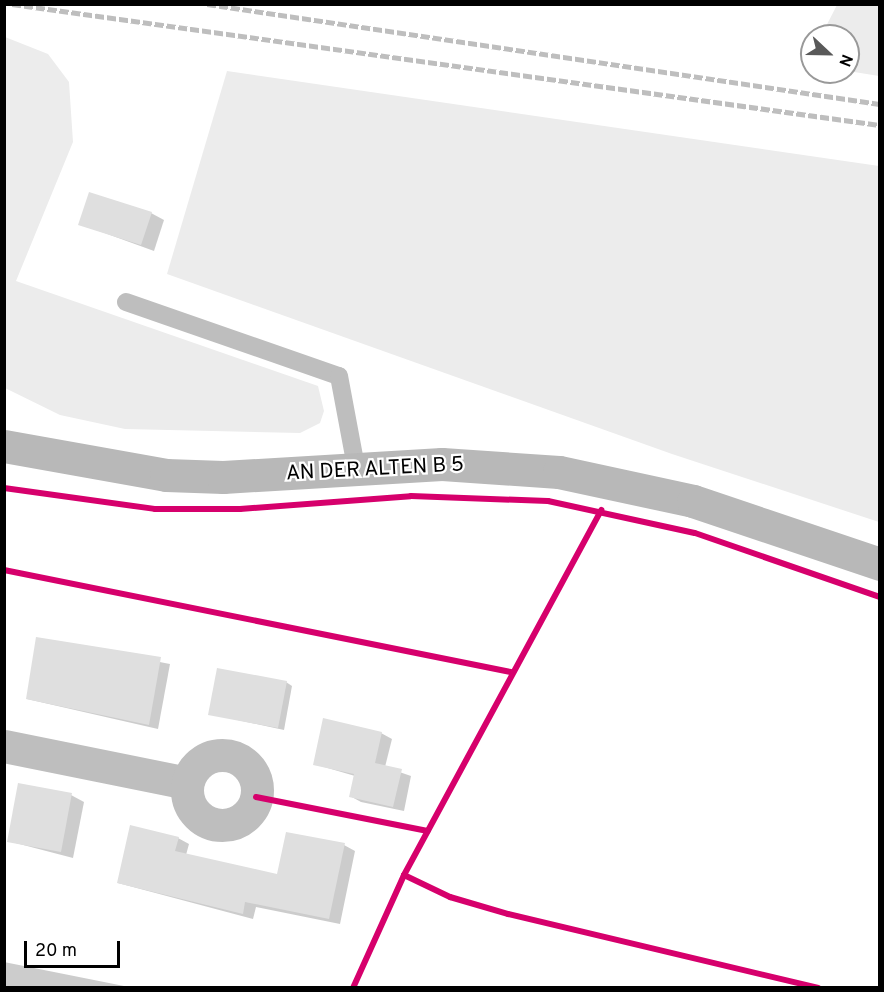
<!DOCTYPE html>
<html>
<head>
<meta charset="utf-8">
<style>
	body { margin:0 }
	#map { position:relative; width:884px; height:992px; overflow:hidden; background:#fff; font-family:Overpass,sans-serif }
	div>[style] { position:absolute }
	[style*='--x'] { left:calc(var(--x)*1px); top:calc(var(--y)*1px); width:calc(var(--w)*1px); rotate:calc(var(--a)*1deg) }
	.green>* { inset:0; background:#ececec }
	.shadow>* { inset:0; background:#0003 }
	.building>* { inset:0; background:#dfdfdf }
	.lane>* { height:18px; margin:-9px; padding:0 9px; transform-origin:9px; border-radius:9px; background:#bebebe }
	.street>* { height:33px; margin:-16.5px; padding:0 16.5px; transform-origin:16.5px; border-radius:16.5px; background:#bebebe }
	.street>.ring { margin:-16.5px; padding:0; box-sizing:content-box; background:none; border:33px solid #bebebe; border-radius:50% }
	.secondary>* { height:33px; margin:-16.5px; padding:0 16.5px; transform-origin:16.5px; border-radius:16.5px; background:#b8b8b8 }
	.rail>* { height:4.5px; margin-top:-2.25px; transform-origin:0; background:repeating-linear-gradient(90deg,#bebebe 0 9px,transparent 0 12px) }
	.cycleway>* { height:6px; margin:-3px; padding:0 3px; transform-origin:3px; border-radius:3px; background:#d6006c }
	span { translate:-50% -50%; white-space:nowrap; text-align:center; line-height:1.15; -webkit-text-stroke:4.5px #fff; paint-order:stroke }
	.street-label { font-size:21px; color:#000 }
	.frame { position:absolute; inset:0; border:6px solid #000; pointer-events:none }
	.north { position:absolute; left:800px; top:24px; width:60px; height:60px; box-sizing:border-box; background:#fff; border:2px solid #999; border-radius:50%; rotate:112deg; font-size:16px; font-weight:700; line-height:24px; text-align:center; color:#000 }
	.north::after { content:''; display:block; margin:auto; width:21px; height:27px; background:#595959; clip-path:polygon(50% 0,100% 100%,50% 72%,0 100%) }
	.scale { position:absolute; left:24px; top:941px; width:96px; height:27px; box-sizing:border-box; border:3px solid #000; border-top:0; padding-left:8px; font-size:18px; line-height:21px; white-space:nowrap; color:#000; -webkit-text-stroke:4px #fff; paint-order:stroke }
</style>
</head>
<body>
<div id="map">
	<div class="green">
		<i style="clip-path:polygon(837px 5px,879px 5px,879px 76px,848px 71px,848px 36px,821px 36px)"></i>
		<i style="clip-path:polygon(5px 37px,48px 54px,69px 82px,73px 142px,16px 281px,318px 386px,324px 411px,320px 423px,300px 433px,125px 429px,60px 415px,5px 388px)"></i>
		<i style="clip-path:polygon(227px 71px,879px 166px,879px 522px,672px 454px,167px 274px)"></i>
	</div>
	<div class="shadow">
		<i style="clip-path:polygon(151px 213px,164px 220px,154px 251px,80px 224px)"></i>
		<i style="clip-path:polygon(37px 638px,170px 664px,158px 729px,27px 699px)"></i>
		<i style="clip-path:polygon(286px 682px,292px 686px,284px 730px,210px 714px)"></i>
		<i style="clip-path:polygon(381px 733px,392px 739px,385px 767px,411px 776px,404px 811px,361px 802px,350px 796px,355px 776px,314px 764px)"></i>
		<i style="clip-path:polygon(71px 795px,84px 802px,73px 858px,8px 841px)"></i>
		<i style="clip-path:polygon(178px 838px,189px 844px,186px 855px,278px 876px,344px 845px,355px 851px,340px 924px,256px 907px,253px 919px,118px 883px)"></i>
		<i style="clip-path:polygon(4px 962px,134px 988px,4px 988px)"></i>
	</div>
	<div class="building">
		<i style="clip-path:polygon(89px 192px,152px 212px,141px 245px,78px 225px)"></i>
		<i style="clip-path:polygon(36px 637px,161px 657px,149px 725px,26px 699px)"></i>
		<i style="clip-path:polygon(217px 668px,287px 681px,278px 728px,208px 715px)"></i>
		<i style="clip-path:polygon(323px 718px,382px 732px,375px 763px,402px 769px,393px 807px,349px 797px,354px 774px,313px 765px)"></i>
		<i style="clip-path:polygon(18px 783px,72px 793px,61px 852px,7px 842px)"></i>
		<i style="clip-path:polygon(130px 825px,179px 837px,175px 851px,277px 874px,286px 832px,345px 843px,329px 919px,245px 902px,243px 914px,117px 883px)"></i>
	</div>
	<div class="lane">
		<i style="--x:126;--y:302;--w:225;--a:19.2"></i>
		<i style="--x:339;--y:376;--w:93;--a:79.4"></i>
	</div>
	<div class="street">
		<i style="--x:4;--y:746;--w:187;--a:11.4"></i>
		<i class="ring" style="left:187px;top:755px;width:37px;height:37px"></i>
	</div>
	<div class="secondary">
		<i style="--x:4;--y:446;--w:165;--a:10.1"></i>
		<i style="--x:166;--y:475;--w:57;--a:2"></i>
		<i style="--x:223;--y:477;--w:219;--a:-3.4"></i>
		<i style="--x:442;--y:464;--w:117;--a:3.9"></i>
		<i style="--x:559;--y:472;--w:137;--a:12.2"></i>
		<i style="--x:693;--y:501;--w:197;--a:18.6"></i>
	</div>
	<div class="rail">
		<i style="--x:12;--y:4;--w:876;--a:7.94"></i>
		<i style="--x:207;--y:4;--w:680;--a:8.45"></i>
	</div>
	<div class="cycleway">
		<i style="--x:4;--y:488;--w:152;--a:7.9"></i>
		<i style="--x:155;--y:509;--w:85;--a:0"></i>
		<i style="--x:240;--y:509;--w:171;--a:-4.3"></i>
		<i style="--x:411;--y:496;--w:137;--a:2.1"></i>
		<i style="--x:548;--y:501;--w:150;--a:12.3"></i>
		<i style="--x:695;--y:533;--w:196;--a:19.1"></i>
		<i style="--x:4;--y:570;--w:517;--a:11.38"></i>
		<i style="--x:256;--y:797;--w:175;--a:11.2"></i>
		<i style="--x:404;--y:875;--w:51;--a:25.6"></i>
		<i style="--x:450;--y:897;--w:60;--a:16.3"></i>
		<i style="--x:508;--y:914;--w:319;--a:13.4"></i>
		<i style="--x:353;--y:988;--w:124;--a:-65.7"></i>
		<i style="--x:404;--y:875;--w:415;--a:-61.6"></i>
	</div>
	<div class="street-label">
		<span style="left:375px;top:470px;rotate:-3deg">AN DER ALTEN B 5</span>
	</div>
	<div class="frame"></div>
	<div class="north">N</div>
	<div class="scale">20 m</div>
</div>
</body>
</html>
